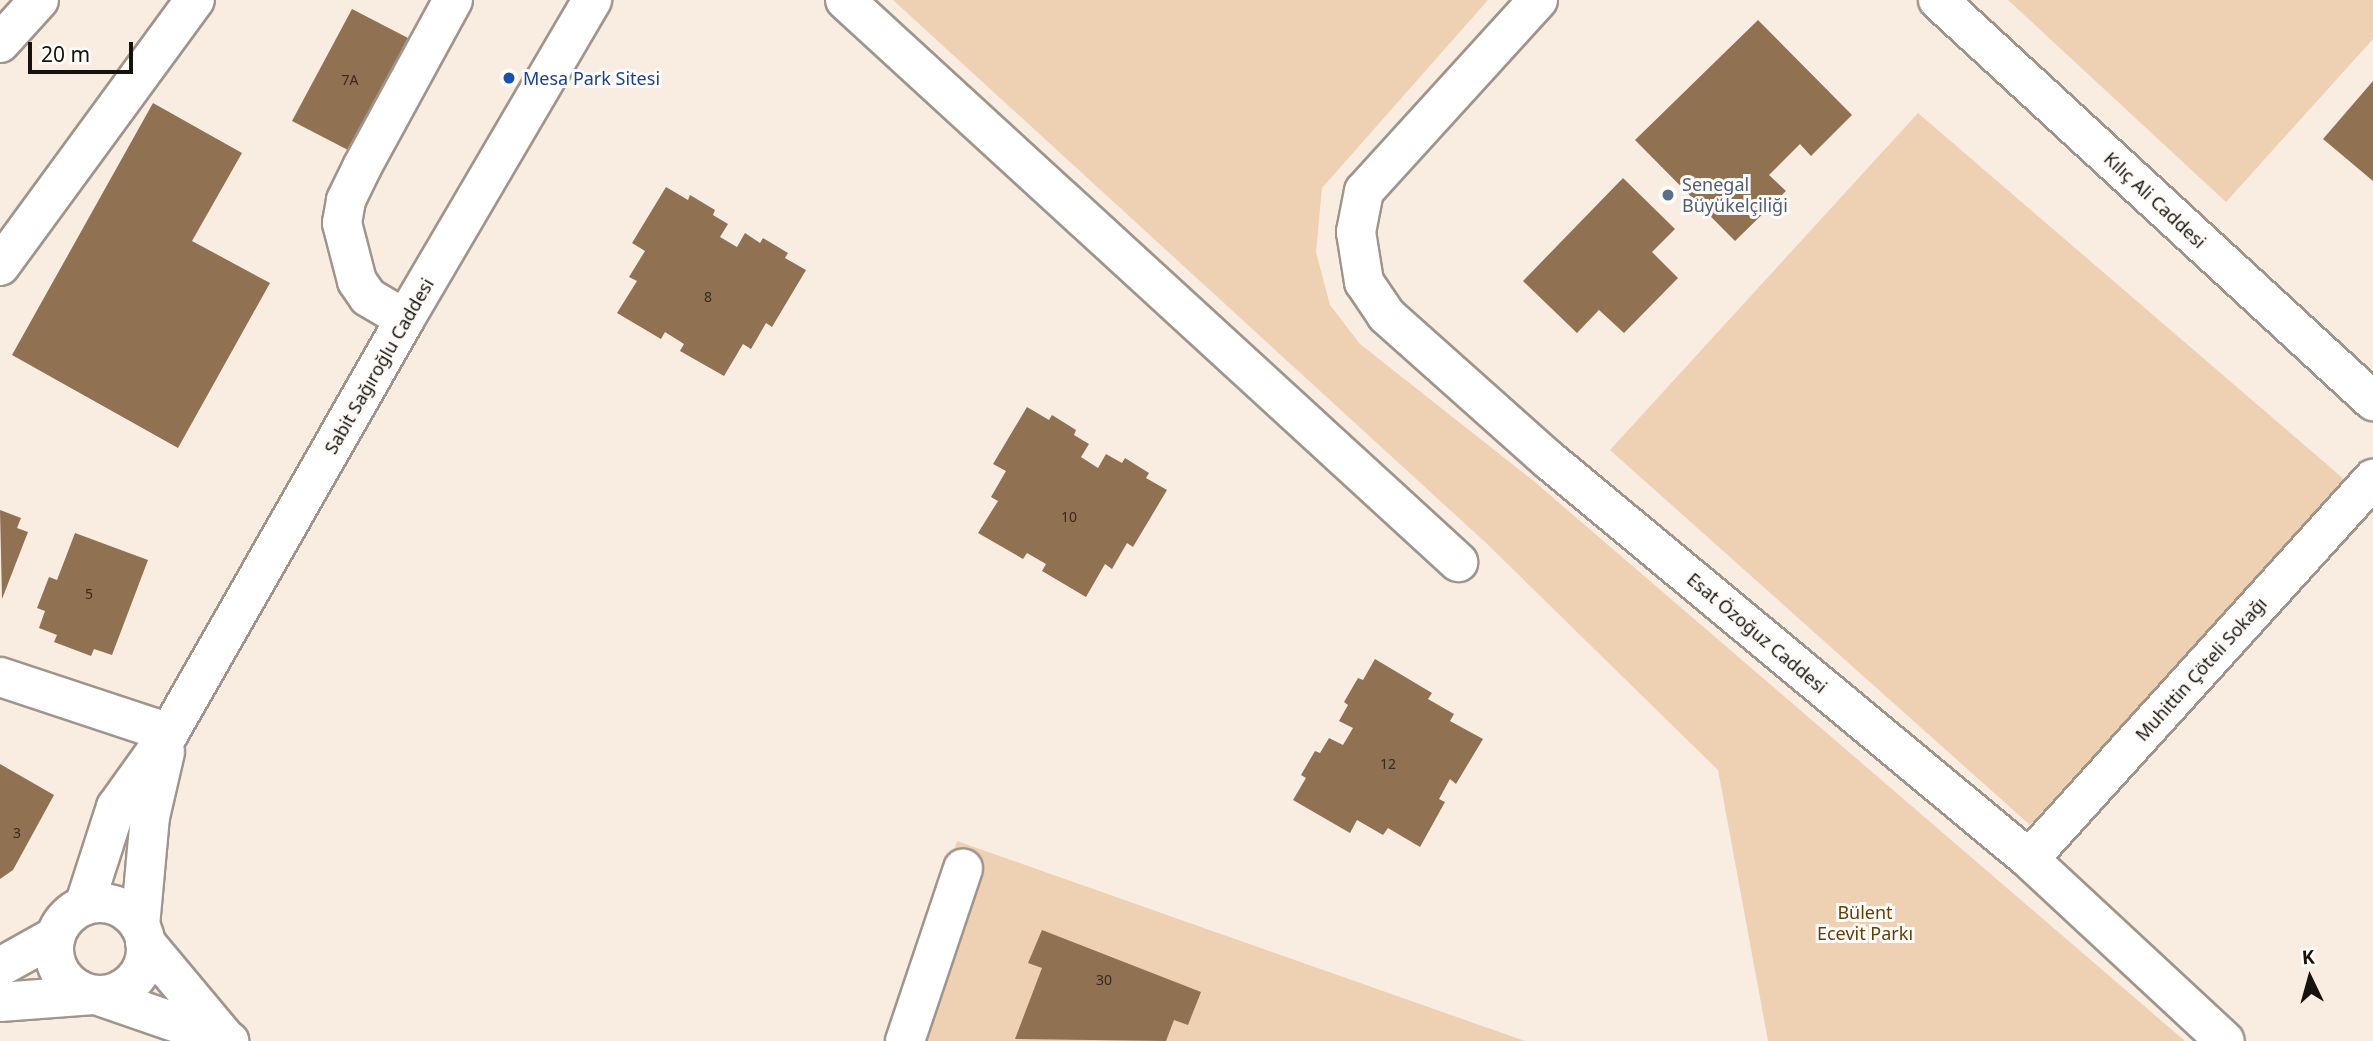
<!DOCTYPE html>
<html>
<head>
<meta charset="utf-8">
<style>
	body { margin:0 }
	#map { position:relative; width:2373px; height:1041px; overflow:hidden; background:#f9ede2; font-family:"Noto Sans",sans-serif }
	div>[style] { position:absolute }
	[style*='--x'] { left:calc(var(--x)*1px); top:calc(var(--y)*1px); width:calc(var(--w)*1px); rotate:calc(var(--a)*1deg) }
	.green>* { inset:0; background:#eed0b3 }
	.building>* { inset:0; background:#907151 }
	.roads { filter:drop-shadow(2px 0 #a0958b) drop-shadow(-2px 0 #a0958b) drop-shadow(0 2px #a0958b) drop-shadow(0 -2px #a0958b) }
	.minor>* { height:38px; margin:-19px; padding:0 19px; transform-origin:19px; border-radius:19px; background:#fff }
	.major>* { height:38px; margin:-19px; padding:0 19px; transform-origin:19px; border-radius:19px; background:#fff }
	.major>.ring { margin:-19px; padding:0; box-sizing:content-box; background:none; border:38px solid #fff; border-radius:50% }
	.dots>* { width:19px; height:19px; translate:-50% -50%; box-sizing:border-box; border:4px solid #fffcfa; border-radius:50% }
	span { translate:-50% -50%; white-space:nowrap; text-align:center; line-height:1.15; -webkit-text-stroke:6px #fffcfa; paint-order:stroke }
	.number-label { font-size:14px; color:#342a20 }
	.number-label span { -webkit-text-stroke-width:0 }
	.transit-label { font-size:18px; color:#164399 }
	.left { translate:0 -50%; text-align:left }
	.service-label { font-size:18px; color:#4e5e75 }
	.street-label { font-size:18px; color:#16130f }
	.park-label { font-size:18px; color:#673c00 }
	.north { position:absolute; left:2275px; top:943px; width:70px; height:70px; -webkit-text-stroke:5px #fffcfa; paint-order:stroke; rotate:355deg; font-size:19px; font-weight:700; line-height:28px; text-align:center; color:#16130f }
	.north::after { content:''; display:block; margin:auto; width:24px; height:32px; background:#16130f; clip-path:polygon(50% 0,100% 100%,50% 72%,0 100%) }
	.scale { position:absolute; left:28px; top:42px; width:105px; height:32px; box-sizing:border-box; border:4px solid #16130f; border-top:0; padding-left:9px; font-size:21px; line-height:24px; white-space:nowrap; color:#16130f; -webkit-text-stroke:5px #fffcfa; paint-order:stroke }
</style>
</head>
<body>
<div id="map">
	<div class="green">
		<i style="clip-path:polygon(893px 0,1488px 0,1322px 188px,1316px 252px,1330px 305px,1360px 344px,1536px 483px,2185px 1041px,1768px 1041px,1718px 770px,1485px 542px)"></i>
		<i style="clip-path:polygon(2008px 0,2373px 0,2373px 39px,2226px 202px)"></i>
		<i style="clip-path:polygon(1918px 113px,2345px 480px,2030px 825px,1610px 450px)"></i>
		<i style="clip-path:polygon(957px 841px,1525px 1041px,895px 1041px)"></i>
	</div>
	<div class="building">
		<i style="clip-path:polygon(352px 9px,408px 38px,348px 150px,292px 121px)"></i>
		<i style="clip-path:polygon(1758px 20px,1852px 115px,1811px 156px,1800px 144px,1769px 175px,1786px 191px,1735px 241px,1635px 140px)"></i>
		<i style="clip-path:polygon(2373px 81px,2373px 181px,2323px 139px)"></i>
		<i style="clip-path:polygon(153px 103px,242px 153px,192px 241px,270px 283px,178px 448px,12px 355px)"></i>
		<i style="clip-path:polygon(1623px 178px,1675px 229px,1652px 252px,1678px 278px,1624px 333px,1599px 310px,1577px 333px,1523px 281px)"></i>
		<i style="clip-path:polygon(666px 187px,688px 200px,690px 195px,715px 210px,713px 215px,728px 224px,720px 237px,737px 247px,745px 233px,760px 243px,763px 238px,788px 253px,785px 258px,806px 270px,772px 327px,766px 323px,751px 349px,743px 344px,724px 376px,680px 351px,684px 344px,665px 332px,661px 339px,617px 313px,637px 281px,629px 277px,645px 251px,632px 243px)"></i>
		<i style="clip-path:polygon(1027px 407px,1049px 420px,1052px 415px,1076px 430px,1074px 435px,1089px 444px,1081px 457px,1098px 468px,1106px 454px,1122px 463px,1125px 458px,1149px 473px,1146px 478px,1167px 490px,1133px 547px,1127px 543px,1112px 569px,1105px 564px,1086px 597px,1042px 571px,1046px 564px,1027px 553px,1023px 559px,978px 533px,998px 501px,991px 497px,1006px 471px,993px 464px)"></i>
		<i style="clip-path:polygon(0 510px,21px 518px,17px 528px,28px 532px,2px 599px)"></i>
		<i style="clip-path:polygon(75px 533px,148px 560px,112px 655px,94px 649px,91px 656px,54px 642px,57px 635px,39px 628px,45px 611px,37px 608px,49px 577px,57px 580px)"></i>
		<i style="clip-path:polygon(1375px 659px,1432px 693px,1428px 699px,1454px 714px,1450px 721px,1483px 739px,1456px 784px,1450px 779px,1439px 799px,1445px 802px,1420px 847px,1388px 828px,1383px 835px,1357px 820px,1350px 833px,1293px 800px,1306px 778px,1301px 775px,1315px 751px,1320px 753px,1329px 738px,1343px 745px,1353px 728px,1339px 721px,1348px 705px,1344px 702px,1358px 678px,1363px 680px)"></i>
		<i style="clip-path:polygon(0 764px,54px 795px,13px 870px,0 879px)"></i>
		<i style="clip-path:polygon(1042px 930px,1201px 992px,1188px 1025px,1174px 1020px,1166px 1041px,1015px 1039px,1042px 968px,1028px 963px)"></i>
	</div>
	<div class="roads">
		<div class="minor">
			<i style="--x:845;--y:0;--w:832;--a:42.51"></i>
			<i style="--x:1538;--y:0;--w:258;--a:132.3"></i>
			<i style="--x:1364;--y:191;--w:42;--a:101"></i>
			<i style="--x:1356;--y:232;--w:51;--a:80.9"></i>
			<i style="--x:1364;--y:282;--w:40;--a:56"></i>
			<i style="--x:1386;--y:315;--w:220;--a:41.7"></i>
			<i style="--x:1550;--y:461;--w:623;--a:39.72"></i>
			<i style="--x:2029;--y:859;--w:267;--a:42.9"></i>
			<i style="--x:1938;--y:0;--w:592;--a:42.67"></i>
			<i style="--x:0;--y:266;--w:330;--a:-53.8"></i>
			<i style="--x:405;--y:319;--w:43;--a:-149.3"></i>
			<i style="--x:368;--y:297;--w:19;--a:-125"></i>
			<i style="--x:357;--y:281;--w:60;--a:-104.5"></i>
			<i style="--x:342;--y:223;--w:23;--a:-80"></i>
			<i style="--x:346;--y:200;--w:37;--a:-64"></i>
			<i style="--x:362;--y:167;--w:190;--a:-61.4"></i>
			<i style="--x:0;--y:677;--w:178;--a:18.3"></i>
			<i style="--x:2029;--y:859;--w:513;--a:-47.85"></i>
			<i style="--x:0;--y:967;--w:64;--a:-29"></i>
			<i style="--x:0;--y:1002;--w:94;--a:-4.3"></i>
			<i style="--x:905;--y:1041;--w:182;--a:-71.4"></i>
		</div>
		<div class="major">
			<i style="--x:0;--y:43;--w:58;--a:-47.8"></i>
			<i class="ring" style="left:54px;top:903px;width:54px;height:54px"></i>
			<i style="--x:84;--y:906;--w:104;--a:-72.1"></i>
			<i style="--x:116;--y:807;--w:91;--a:-54.4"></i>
			<i style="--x:169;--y:733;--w:477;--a:-60.3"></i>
			<i style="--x:405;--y:319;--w:370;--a:-59.6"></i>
			<i style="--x:140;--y:926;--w:109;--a:-84.8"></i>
			<i style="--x:150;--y:817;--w:67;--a:-77"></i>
			<i style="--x:145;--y:942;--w:126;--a:50.1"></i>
			<i style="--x:99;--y:996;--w:138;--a:19.1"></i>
		</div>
	</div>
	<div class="dots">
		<i style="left:509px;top:78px;background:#1a4fb4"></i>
		<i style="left:1668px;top:195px;background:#5c6f8a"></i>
	</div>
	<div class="number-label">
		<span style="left:350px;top:80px">7A</span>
		<span style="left:708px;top:297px">8</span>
		<span style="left:1069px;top:517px">10</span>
		<span style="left:89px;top:594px">5</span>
		<span style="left:1388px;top:764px">12</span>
		<span style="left:17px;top:833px">3</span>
		<span style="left:1104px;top:980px">30</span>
	</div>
	<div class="transit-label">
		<span class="left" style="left:523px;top:78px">Mesa Park Sitesi</span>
	</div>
	<div class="service-label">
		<span class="left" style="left:1682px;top:195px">Senegal<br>Büyükelçiliği</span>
	</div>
	<div class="street-label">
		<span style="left:2155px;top:200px;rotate:43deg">Kılıç Ali Caddesi</span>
		<span style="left:379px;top:366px;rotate:-60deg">Sabit Sağıroğlu Caddesi</span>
		<span style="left:1757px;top:633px;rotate:40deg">Esat Özoğuz Caddesi</span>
		<span style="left:2201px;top:669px;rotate:-48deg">Muhittin Çöteli Sokağı</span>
	</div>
	<div class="park-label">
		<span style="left:1865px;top:923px">Bülent<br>Ecevit Parkı</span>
	</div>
	<div class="north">K</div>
	<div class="scale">20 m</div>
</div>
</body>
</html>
